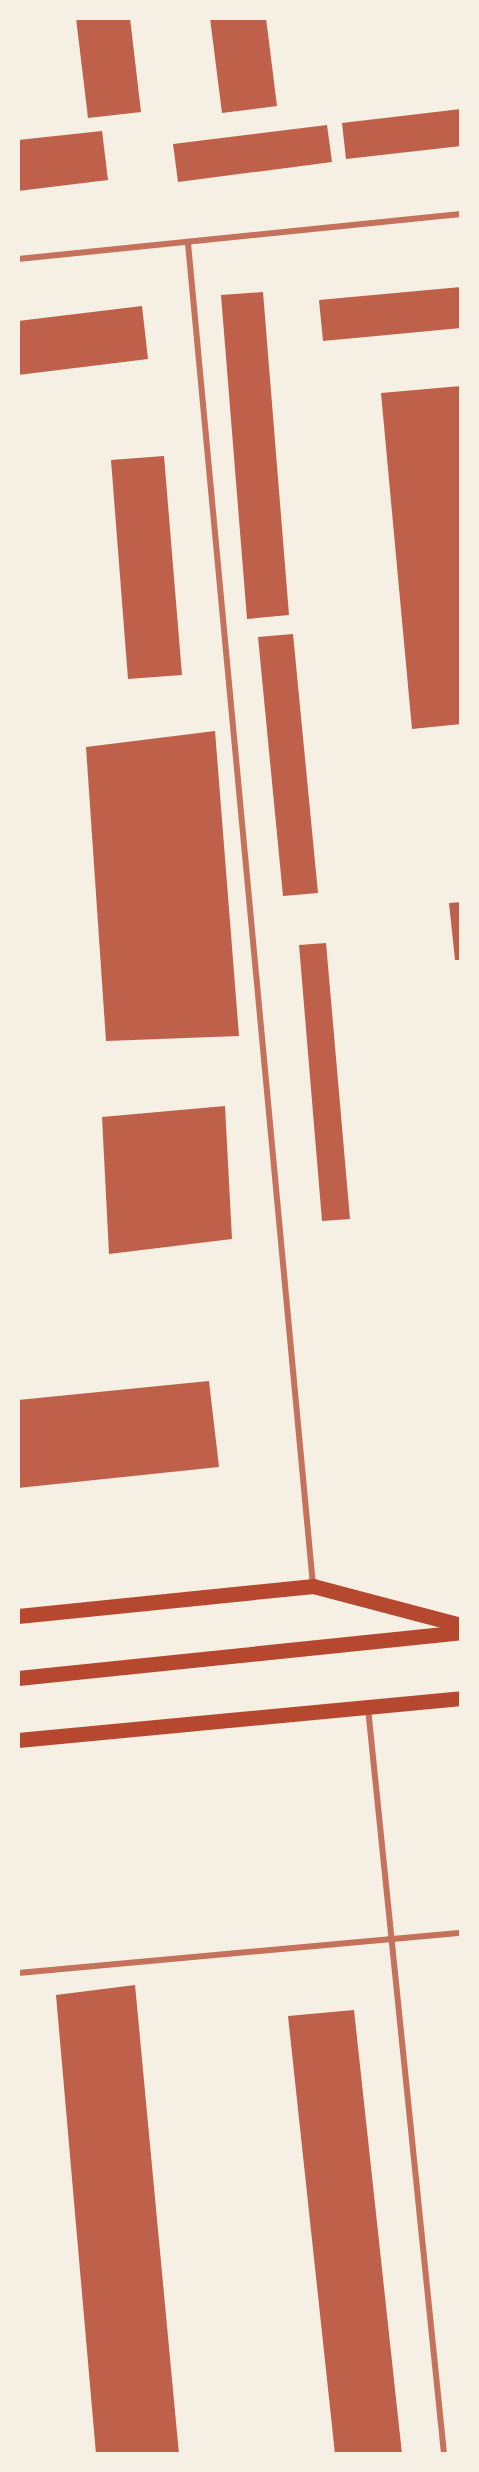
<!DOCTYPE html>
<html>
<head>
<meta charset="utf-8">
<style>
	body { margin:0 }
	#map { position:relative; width:479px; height:2472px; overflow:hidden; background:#f6efe4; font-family:"Golos Text",sans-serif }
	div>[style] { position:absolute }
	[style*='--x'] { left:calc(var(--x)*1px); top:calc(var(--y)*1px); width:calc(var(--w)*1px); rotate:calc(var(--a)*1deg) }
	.building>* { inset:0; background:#bf614a }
	.minor>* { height:6px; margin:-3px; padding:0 3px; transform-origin:3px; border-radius:3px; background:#c5725c }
	.primary>* { height:15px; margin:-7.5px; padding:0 7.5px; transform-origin:7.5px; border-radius:7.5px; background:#b5482f }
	span { translate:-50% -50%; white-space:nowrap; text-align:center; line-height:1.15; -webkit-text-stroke:5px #f6efe4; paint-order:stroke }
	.frame { position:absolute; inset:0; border:20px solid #f6efe4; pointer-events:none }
</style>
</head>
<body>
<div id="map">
	<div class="building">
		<i style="clip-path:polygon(76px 18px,130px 18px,141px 112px,88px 118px)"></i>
		<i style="clip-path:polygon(210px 18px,266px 18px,277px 106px,222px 113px)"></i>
		<i style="clip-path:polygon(461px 109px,461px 146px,346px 159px,342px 123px)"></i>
		<i style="clip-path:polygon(327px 125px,332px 162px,178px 182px,173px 144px)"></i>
		<i style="clip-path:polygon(102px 131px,108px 180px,18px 191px,18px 140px)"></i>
		<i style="clip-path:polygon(461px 287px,461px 328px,323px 341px,319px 300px)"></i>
		<i style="clip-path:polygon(263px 292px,289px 615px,247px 619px,221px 295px)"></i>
		<i style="clip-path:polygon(142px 306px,148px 359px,18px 375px,18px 321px)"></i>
		<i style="clip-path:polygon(461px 386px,461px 724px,412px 729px,381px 393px)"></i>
		<i style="clip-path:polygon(164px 456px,182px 675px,128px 679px,111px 460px)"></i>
		<i style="clip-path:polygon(293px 634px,318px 893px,283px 896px,258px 637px)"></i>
		<i style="clip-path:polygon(215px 731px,239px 1036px,106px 1041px,86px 747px)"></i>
		<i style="clip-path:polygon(461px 902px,461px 960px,455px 960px,449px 903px)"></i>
		<i style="clip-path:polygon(326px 943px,350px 1219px,322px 1221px,299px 945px)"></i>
		<i style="clip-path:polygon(225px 1106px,232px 1239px,109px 1254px,102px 1117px)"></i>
		<i style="clip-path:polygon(209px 1381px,219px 1467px,18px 1488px,18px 1400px)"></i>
		<i style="clip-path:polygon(135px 1985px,179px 2454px,96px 2454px,56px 1995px)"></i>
		<i style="clip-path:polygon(354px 2010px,402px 2454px,335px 2454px,288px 2016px)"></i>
	</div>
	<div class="minor">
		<i style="--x:188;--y:243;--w:1349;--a:84.68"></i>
		<i style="--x:18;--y:259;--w:445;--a:-5.8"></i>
		<i style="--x:368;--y:1708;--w:750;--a:84.18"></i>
		<i style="--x:18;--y:1973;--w:445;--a:-5.2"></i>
	</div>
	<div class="primary">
		<i style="--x:18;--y:1616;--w:297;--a:-5.8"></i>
		<i style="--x:313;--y:1586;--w:153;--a:14.8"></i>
		<i style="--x:18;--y:1678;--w:445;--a:-5.9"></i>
		<i style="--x:18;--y:1740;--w:445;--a:-5.4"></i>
	</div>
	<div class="frame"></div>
</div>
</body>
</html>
